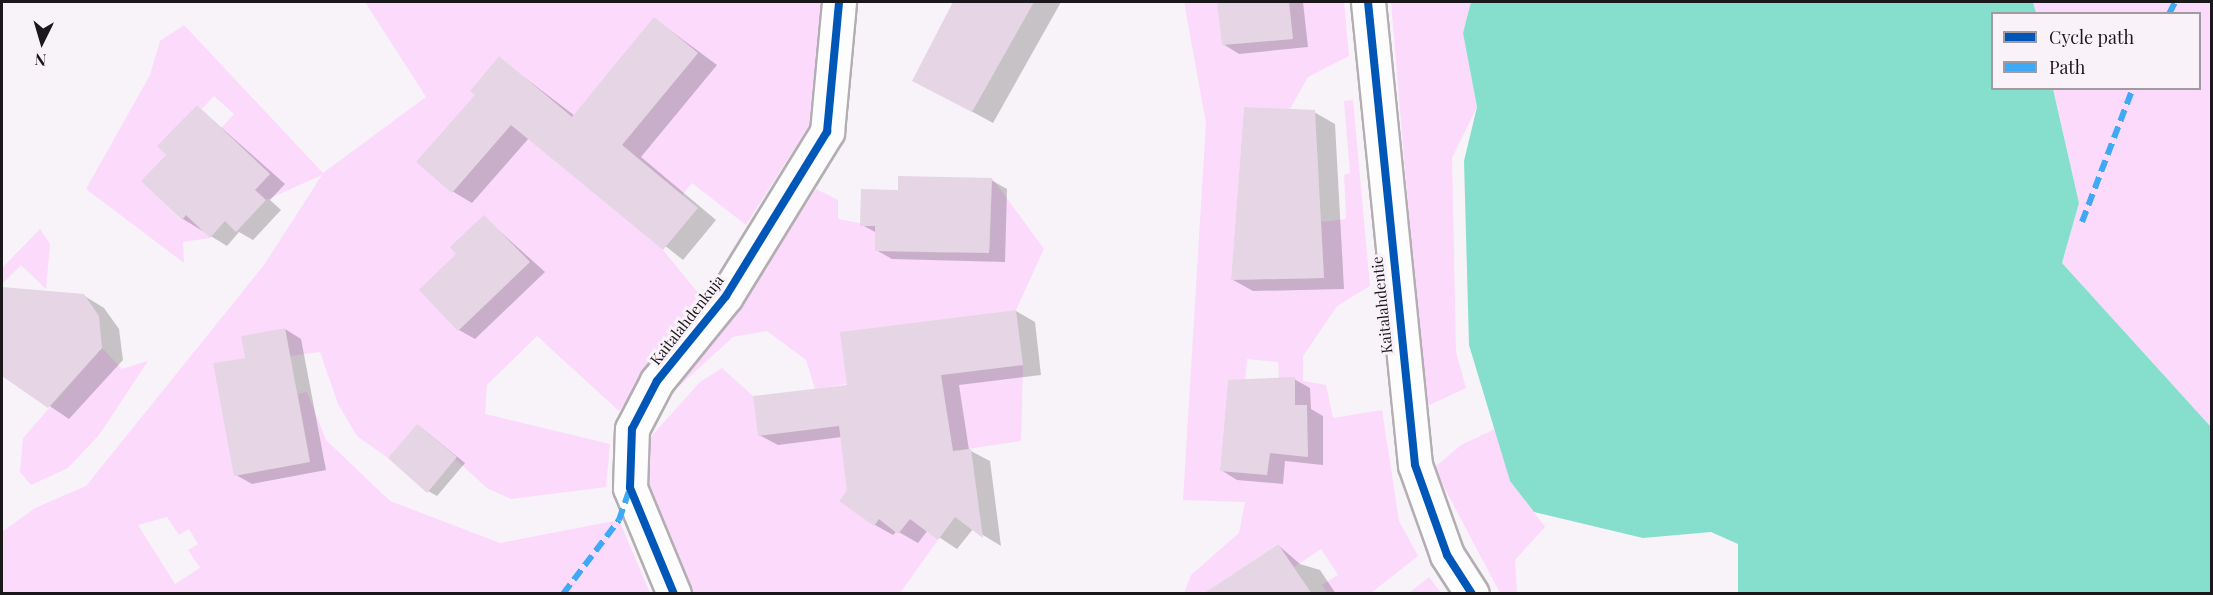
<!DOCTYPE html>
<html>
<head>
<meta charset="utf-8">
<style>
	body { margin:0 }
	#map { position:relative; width:2213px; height:595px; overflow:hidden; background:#f8f3f8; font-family:"Playfair Display",serif }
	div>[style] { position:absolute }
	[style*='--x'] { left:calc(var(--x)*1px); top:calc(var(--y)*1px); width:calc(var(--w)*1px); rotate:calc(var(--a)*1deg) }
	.green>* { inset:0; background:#fbdafb }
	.water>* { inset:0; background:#86dfcd }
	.shadow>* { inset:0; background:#0003 }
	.building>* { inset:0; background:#e5d5e5 }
	.roads { filter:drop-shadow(2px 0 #b2aeb2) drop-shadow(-2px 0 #b2aeb2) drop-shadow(0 2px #b2aeb2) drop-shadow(0 -2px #b2aeb2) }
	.minor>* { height:33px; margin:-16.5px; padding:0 16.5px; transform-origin:16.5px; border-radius:16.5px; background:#fefdfe }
	.quiet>* { height:6px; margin-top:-3px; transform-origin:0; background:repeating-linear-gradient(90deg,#3fa9f5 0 12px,transparent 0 18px) }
	.cycleway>* { height:8px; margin:-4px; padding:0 4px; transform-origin:4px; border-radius:4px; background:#0057b8 }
	span { translate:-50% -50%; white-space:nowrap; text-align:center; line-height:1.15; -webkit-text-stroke:6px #f9f2f9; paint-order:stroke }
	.street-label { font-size:15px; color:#1b181b }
	.frame { position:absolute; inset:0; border:3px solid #1b181b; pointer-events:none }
	.legend { position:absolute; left:1991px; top:12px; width:210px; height:78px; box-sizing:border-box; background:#f9f2f9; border:2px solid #a09ba0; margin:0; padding:8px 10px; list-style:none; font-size:18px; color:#1b181b }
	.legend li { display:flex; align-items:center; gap:12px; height:30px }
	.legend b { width:30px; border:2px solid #a09ba0 }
	.north { position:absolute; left:12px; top:12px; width:60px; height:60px; -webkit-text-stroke:4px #f9f2f9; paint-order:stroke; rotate:185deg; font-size:16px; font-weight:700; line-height:24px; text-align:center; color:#1b181b }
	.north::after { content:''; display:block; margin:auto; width:21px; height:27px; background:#1b181b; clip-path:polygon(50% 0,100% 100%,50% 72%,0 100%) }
</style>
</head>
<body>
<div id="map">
	<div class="green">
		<i style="clip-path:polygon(evenodd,365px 2px,823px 2px,818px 111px,746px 225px,692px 183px,682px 195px,622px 145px,698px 53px,655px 18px,572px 117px,499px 56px,470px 91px,663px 250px,699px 294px,619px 411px,537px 336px,487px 385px,485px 414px,610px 444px,606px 487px,511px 499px,487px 488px,417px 424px,388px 458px,357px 436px,338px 404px,320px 352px,290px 356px,285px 328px,241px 336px,245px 358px,213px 363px,235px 476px,310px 461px,298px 394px,307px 392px,326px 440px,390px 501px,500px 543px,619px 520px,650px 593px,2px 593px,2px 532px,35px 508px,86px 486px,264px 265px,322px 175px,266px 200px,255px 190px,270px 174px,221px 128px,234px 114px,214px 96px,202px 109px,197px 105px,158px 146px,166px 155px,142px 181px,181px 220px,186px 215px,210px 238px,183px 242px,184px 263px,86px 189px,150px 75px,160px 41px,184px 25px,323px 173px,426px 97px,365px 2px,167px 517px,179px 535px,189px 529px,198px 544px,188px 550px,200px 568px,175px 584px,138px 525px,167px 517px)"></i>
		<i style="clip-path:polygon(evenodd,1184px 2px,1217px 2px,1222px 45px,1292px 39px,1289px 2px,1344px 2px,1349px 56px,1308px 77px,1290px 109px,1244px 107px,1231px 280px,1324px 278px,1321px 222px,1346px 219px,1344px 175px,1350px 173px,1344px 101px,1353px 100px,1370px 286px,1337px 306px,1303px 356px,1303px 381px,1326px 385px,1333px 418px,1382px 410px,1399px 521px,1418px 556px,1371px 593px,1327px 593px,1322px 585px,1338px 575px,1321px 549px,1294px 567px,1277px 544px,1209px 590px,1211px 593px,1184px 593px,1191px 575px,1239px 533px,1245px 502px,1183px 500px,1206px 123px,1184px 2px,1247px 359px,1278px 362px,1279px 378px,1294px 378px,1295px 405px,1307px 405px,1307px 457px,1270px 453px,1267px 475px,1220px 471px,1228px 380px,1245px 381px,1247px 359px)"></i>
		<i style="clip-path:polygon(1391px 2px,1471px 2px,1463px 33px,1477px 107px,1452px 158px,1456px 352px,1466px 388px,1425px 407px)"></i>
		<i style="clip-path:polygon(2033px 2px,2211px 2px,2211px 427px,2062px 263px,2079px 203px,2053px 89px,2200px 88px,2200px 14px,2036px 13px)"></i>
		<i style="clip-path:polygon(992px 178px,1044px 249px,1016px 310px,841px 332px,847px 384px,815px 389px,806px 360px,767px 331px,733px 337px,656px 407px,699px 343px,751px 289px,816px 189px,838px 200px,838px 219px,875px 226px,875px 251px,949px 253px,949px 248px,990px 249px)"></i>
		<i style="clip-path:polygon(40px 229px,50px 244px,46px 289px,21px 265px,2px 284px,2px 268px)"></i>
		<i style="clip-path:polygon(102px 348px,122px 369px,148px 361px,99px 435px,68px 468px,31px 485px,20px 472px,23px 438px)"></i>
		<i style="clip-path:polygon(1023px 365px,1021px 441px,953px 451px,952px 445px,847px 490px,839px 500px,874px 526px,879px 519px,898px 534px,910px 519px,938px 540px,900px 593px,693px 593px,649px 498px,647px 441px,700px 382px,722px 368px,753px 396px,758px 436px,887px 382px)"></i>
		<i style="clip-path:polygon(1495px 429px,1510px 481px,1545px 527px,1515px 560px,1517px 593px,1500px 593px,1434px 468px,1461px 445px)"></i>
		<i style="clip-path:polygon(1429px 577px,1441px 593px,1409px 593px)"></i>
	</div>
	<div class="water">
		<i style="clip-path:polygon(1471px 2px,2033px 2px,2036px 13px,1992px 14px,1992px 88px,2053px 89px,2079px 203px,2062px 263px,2211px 427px,2211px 593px,1738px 593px,1738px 544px,1711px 532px,1643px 538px,1534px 512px,1510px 481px,1469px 345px,1464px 161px,1477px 107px,1463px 33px)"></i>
	</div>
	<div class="shadow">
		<i style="clip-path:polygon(955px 2px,1061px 2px,993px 123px,914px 80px)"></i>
		<i style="clip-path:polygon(1219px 2px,1303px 2px,1308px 47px,1239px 54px,1223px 44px)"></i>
		<i style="clip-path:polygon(655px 19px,717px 65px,641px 157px,716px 220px,683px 260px,529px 138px,472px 203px,452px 191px,477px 95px,499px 58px,575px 116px)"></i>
		<i style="clip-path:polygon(198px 107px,285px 184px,270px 200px,281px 210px,253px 240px,239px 232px,227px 246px,183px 219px,168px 155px)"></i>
		<i style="clip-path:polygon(1314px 112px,1335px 124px,1344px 289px,1253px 291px,1233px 280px)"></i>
		<i style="clip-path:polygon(991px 180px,1007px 189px,1005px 262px,892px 259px,876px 250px,877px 233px,862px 225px,899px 192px)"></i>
		<i style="clip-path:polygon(484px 217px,545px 272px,475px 339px,459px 330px,458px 254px)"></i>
		<i style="clip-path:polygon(2px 288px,83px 295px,104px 308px,119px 329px,123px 360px,69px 419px,2px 374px)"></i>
		<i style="clip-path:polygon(1016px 311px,1035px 322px,1041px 375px,959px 385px,969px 450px,990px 461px,1001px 546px,973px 529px,957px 549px,928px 530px,918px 543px,897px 531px,893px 535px,875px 525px,849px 490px,842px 437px,778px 445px,759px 435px,849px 386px)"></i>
		<i style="clip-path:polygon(285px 329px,301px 339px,326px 470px,252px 484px,236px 475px,246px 359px)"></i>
		<i style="clip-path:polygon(1294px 379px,1310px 388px,1311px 409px,1323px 416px,1323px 465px,1285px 461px,1283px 484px,1237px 480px,1221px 470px)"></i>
		<i style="clip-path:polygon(418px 425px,465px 463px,437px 496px,428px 491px)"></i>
		<i style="clip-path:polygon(1278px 545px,1300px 564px,1320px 570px,1336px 594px,1213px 594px)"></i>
	</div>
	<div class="building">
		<i style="clip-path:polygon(953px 2px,1034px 2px,972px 112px,912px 81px)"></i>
		<i style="clip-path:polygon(1217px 2px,1289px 2px,1293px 39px,1222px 45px)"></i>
		<i style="clip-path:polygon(654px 17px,698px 53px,622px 145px,698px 208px,663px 250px,511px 125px,452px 193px,416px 162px,475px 95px,470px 91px,499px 56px,572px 117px)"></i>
		<i style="clip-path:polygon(197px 105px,270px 174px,255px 190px,266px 200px,236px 232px,225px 221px,210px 238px,186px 215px,182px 220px,141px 181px,166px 155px,157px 146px)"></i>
		<i style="clip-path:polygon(1244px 107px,1315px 110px,1324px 278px,1231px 280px)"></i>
		<i style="clip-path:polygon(898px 176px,992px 178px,989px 253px,875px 251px,875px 226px,860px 226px,861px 189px,898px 190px)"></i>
		<i style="clip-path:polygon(484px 215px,530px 262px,458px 331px,419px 290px,456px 254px,450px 247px)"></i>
		<i style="clip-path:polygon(2px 287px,84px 294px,99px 316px,102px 348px,48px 408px,2px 376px)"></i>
		<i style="clip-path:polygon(1016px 310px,1023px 365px,941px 375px,953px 451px,971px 449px,983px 538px,955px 517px,938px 540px,910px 519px,898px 534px,879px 519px,874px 526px,839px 501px,847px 490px,839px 426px,758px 436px,753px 396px,847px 385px,840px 332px)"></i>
		<i style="clip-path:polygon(285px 328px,310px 462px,234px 476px,213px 363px,245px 358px,241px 336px)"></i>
		<i style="clip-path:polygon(1295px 377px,1295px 405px,1307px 405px,1308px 457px,1270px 453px,1267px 475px,1220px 471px,1228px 380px)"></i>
		<i style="clip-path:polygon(417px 424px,457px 457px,427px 493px,388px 458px)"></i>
		<i style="clip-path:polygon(1278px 544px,1312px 594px,1203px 594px)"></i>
	</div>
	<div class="roads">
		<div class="minor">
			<i style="--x:1368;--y:2;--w:465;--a:84.2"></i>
			<i style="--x:1415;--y:465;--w:96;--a:70.4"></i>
			<i style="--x:1447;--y:555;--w:46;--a:57.3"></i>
			<i style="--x:674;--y:594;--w:115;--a:-112.5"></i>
			<i style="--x:630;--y:488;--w:59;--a:-88.1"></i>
			<i style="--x:632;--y:429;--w:54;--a:-62.5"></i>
			<i style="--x:657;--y:381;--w:109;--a:-50.9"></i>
			<i style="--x:726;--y:296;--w:193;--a:-58.4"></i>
			<i style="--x:827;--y:132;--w:131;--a:-84.7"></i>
		</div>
	</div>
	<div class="quiet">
		<i style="--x:2169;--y:14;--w:13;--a:-63"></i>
		<i style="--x:2082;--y:222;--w:143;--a:-69.2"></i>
		<i style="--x:563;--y:594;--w:93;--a:-52.9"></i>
		<i style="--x:619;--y:520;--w:34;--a:-71"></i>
	</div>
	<div class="cycleway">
		<i style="--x:1368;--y:2;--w:465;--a:84.2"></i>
		<i style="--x:1415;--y:465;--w:96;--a:70.4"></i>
		<i style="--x:1447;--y:555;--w:46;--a:57.3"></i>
		<i style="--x:674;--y:594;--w:115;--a:-112.5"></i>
		<i style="--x:630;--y:488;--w:59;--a:-88.1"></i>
		<i style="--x:632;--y:429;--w:54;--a:-62.5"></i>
		<i style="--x:657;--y:381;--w:109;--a:-50.9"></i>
		<i style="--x:726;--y:296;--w:193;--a:-58.4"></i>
		<i style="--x:827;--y:132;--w:131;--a:-84.7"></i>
	</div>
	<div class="street-label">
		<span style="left:1382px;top:305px;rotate:-96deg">Kaitalahdentie</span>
		<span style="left:687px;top:320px;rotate:-52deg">Kaitalahdenkuja</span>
	</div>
	<div class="frame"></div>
	<ul class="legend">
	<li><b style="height:8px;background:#0057b8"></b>Cycle path</li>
	<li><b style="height:8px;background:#3fa9f5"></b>Path</li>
	</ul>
	<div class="north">N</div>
</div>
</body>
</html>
